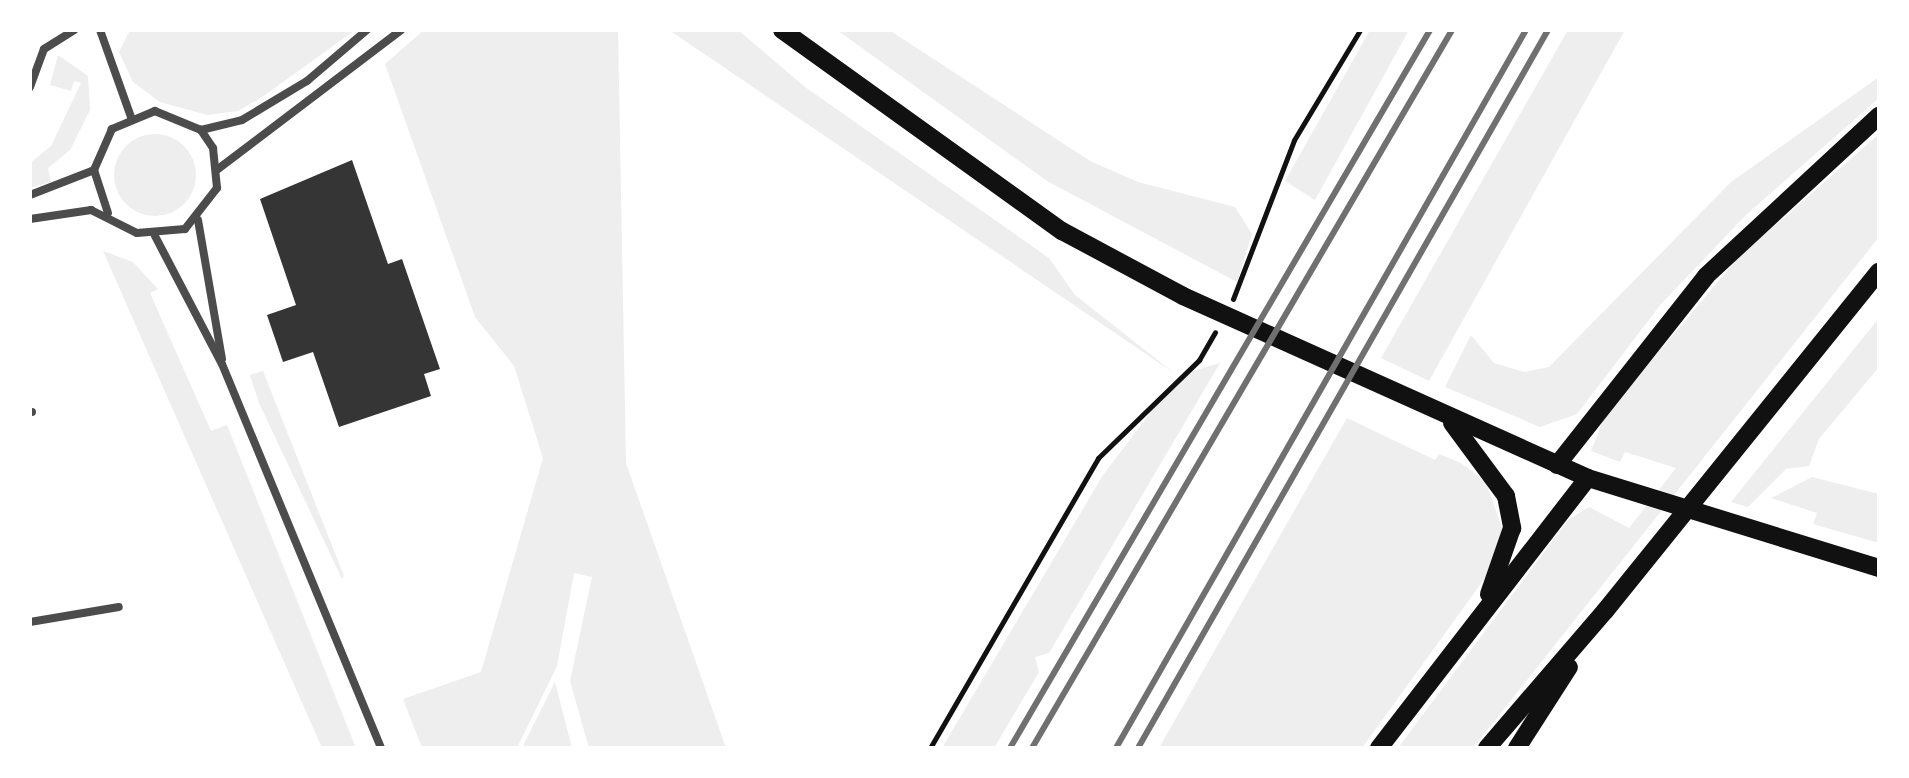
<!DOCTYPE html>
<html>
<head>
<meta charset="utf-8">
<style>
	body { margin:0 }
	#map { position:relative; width:1909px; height:778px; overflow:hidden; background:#fff; font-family:Poppins,sans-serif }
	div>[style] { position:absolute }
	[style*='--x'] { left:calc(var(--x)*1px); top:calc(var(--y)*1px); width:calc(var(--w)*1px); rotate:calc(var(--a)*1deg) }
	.green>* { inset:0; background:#eee }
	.round { border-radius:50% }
	.building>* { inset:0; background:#353535 }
	.path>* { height:5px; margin:-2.5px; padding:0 2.5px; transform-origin:2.5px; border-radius:2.5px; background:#111 }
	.minor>* { height:8px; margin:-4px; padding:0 4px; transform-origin:4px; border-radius:4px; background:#4c4c4c }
	.primary>* { height:18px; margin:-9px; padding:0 9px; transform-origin:9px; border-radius:9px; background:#111 }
	.trunk>* { height:18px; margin:-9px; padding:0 9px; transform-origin:9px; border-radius:9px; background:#111 }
	.rail>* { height:6px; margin:-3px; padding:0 3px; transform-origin:3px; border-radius:3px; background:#707070 }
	span { translate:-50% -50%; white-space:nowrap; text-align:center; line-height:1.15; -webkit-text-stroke:8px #fff; paint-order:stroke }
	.frame { position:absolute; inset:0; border:32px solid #fff; pointer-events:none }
</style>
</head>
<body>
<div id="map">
	<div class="green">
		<i style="clip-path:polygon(130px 30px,355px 30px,261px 98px,238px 111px,207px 115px,160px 102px,133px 82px,119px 52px)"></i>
		<i style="clip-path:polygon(424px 30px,618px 30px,626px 463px,726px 748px,589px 748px,570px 681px,592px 577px,574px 573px,557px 666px,517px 748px,422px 748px,403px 699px,481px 672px,543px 458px,514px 366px,475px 317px,385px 64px)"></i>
		<i style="clip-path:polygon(669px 30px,738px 30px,805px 87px,1049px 258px,1075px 295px,1174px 373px)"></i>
		<i style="clip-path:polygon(837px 30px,889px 30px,1090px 161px,1138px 182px,1235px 207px,1252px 234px,1237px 282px,1047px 181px)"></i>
		<i style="clip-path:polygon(1370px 30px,1409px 30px,1315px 200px,1285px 181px)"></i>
		<i style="clip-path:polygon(1568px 30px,1625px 30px,1429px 381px,1381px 358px)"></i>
		<i style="clip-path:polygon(58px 55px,88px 76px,90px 110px,70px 150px,48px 168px,51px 182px,30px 188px,30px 163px,51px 146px,81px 83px,74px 81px,71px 91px,50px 85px)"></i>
		<i style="clip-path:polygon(1879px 77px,1879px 98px,1746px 215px,1661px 304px,1577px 414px,1540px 427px,1445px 387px,1471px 335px,1494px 363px,1524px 372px,1549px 367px,1731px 182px)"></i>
		<i class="round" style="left:114px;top:134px;width:82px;height:82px"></i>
		<i style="clip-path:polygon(1879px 134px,1879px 237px,1473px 748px,1398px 748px,1568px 520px,1589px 507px,1629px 528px,1676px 468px,1625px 452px,1620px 462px,1591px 451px,1605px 415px,1739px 257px)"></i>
		<i style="clip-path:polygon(103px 251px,133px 262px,158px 289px,150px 293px,211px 431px,227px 425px,356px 748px,322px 748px)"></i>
		<i style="clip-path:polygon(1879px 318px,1879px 367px,1819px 439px,1809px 466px,1786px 469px,1748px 507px,1731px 502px)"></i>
		<i style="clip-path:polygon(1220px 363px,1049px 653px,1035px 657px,1039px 672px,994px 748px,942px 748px,1103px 475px,1153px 409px,1193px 371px)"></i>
		<i style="clip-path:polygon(263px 371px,344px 576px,342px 579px,259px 403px,250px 375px)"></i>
		<i style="clip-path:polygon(1347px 418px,1435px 460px,1439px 454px,1461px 463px,1486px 482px,1502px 528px,1498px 560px,1362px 748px,1159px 748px)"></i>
		<i style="clip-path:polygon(1812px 477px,1879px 494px,1879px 543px,1813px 524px,1817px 513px,1771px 498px)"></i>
		<i style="clip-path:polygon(555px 682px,572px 748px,522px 748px)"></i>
	</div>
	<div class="building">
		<i style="clip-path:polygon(352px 160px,388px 264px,402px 259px,440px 369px,424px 374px,431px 396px,339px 427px,313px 352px,283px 362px,267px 315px,296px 305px,260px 199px)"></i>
	</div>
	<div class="path">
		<i style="--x:1233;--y:299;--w:170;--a:-69"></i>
		<i style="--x:1294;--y:140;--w:128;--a:-59"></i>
		<i style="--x:930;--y:748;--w:335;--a:-59.9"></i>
		<i style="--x:1098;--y:458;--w:141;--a:-44.1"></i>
		<i style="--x:1199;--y:360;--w:32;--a:-60"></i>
	</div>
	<div class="minor">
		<i style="--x:100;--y:30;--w:92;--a:70.4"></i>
		<i style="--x:30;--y:87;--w:40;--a:-69.8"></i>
		<i style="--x:44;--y:49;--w:36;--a:-32"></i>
		<i style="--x:201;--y:130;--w:42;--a:-13.7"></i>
		<i style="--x:242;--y:120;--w:76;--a:-31"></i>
		<i style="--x:307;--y:81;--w:79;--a:-40.4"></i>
		<i style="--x:218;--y:169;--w:230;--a:-37.2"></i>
		<i style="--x:30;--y:195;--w:69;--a:-21.3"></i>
		<i style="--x:30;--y:219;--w:62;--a:-8.4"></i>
		<i style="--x:91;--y:210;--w:51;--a:26.6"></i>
		<i style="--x:137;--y:233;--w:48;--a:-4.8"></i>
		<i style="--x:185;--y:229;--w:52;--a:-52"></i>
		<i style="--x:217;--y:188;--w:40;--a:-95.7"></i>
		<i style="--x:213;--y:148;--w:22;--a:-124"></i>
		<i style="--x:201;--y:130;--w:50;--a:-157.6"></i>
		<i style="--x:155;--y:111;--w:47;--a:157.3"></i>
		<i style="--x:112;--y:129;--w:45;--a:113.7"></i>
		<i style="--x:94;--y:170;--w:45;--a:72"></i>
		<i style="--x:198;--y:220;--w:141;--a:80.2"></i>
		<i style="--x:155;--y:236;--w:144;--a:62.4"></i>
		<i style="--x:222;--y:364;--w:416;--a:67.5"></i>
		<i style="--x:30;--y:412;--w:2;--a:0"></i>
		<i style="--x:30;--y:622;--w:90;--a:-9.6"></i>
	</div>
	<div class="primary">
		<i style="--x:782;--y:30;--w:345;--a:35.7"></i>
		<i style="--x:1062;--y:231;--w:137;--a:28.2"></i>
		<i style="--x:1183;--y:296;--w:444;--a:24.2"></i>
		<i style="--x:1588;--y:478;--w:305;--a:17.2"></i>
		<i style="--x:1557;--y:465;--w:241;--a:-51.7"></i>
		<i style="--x:1706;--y:276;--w:236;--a:-42.8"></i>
		<i style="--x:1605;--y:611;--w:436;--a:-51.1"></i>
	</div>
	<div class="trunk">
		<i style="--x:1452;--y:423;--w:91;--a:53.5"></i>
		<i style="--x:1506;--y:496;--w:33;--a:79"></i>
		<i style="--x:1512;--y:528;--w:70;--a:109.2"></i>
		<i style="--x:1379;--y:748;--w:341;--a:-52.3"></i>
		<i style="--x:1487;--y:748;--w:181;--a:-49.3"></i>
		<i style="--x:1517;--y:748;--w:96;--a:-57.3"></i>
	</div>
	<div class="rail">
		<i style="--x:1010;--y:748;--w:832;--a:-59.67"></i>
		<i style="--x:1032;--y:748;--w:832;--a:-59.67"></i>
		<i style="--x:1116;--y:748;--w:827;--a:-60.27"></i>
		<i style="--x:1138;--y:748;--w:827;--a:-60.27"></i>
	</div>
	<div class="frame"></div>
</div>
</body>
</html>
